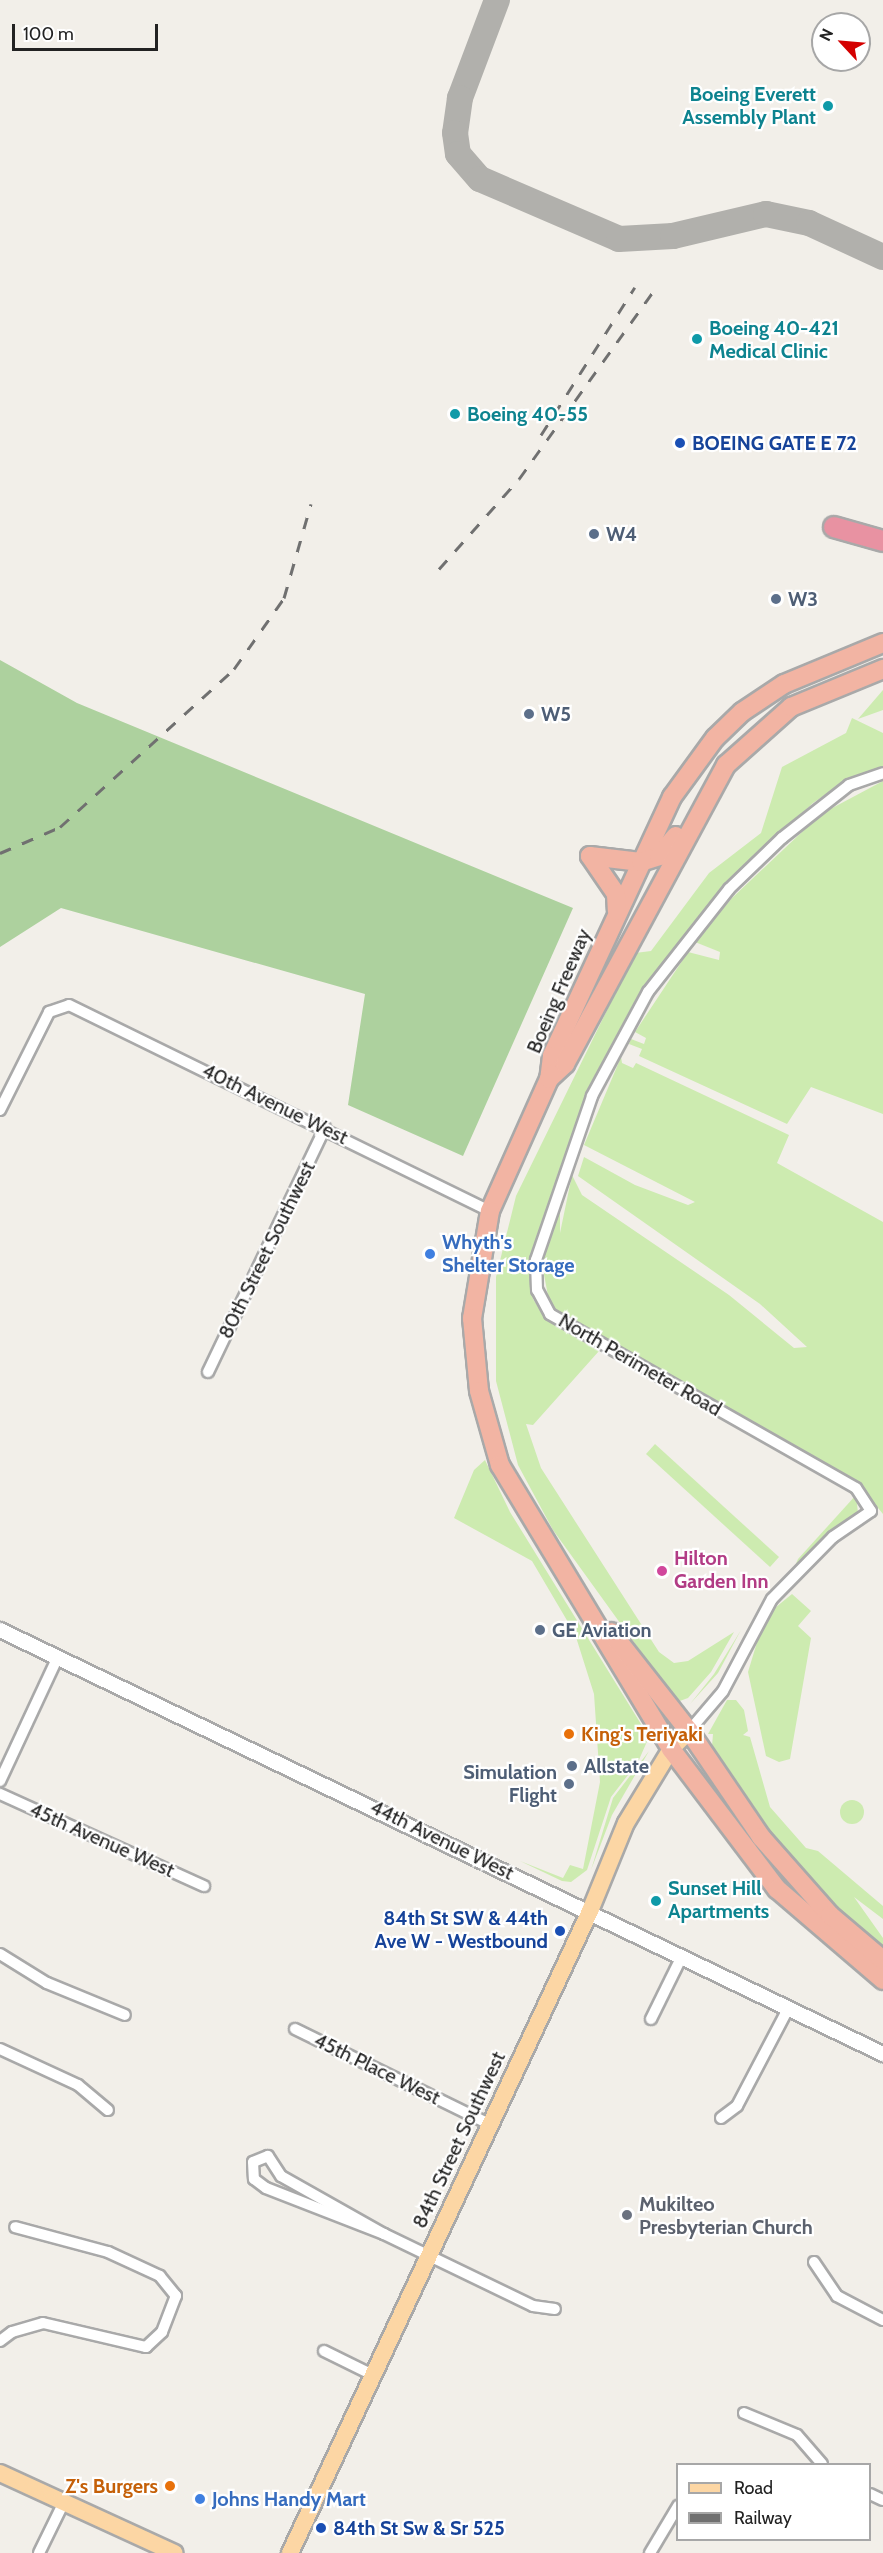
<!DOCTYPE html>
<html>
<head>
<meta charset="utf-8">
<style>
	body { margin:0 }
	#map { position:relative; width:883px; height:2553px; overflow:hidden; background:#f2efe9; font-family:Cabin,sans-serif }
	div>[style] { position:absolute }
	[style*='--x'] { left:calc(var(--x)*1px); top:calc(var(--y)*1px); width:calc(var(--w)*1px); rotate:calc(var(--a)*1deg) }
	.grass>* { inset:0; background:#cdebb0 }
	.round { border-radius:50% }
	.forest>* { inset:0; background:#add19e }
	.taxiway>* { height:26px; margin:-13px; padding:0 13px; transform-origin:13px; border-radius:13px; background:#b1b0ac }
	.roads { filter:drop-shadow(2px 0 #a9a9a9) drop-shadow(-2px 0 #a9a9a9) drop-shadow(0 2px #a9a9a9) drop-shadow(0 -2px #a9a9a9) }
	.minor>* { height:10px; margin:-5px; padding:0 5px; transform-origin:5px; border-radius:5px; background:#fff }
	.tertiary>* { height:14px; margin:-7px; padding:0 7px; transform-origin:7px; border-radius:7px; background:#fff }
	.primary>* { height:16px; margin:-8px; padding:0 8px; transform-origin:8px; border-radius:8px; background:#fcd6a4 }
	.trunk>* { height:18px; margin:-9px; padding:0 9px; transform-origin:9px; border-radius:9px; background:#f2b4a3 }
	.motorway>* { height:20px; margin:-10px; padding:0 10px; transform-origin:10px; border-radius:10px; background:#e892a2 }
	.rail>* { height:3px; margin-top:-1.5px; transform-origin:0; background:repeating-linear-gradient(90deg,#707070 0 12px,transparent 0 24px) }
	.dots>* { width:16px; height:16px; translate:-50% -50%; box-sizing:border-box; border:3px solid #fff; border-radius:50% }
	span { translate:-50% -50%; white-space:nowrap; text-align:center; line-height:1.15; -webkit-text-stroke:4.5px #fff; paint-order:stroke }
	.culture-label { font-size:20px; color:#0d838f; font-weight:700 }
	.right { translate:-100% -50%; text-align:right }
	.left { translate:0 -50%; text-align:left }
	.transit-label { font-size:20px; color:#164399; font-weight:700 }
	.service-label { font-size:20px; color:#4e5e75; font-weight:700 }
	.street-label { font-size:20px; color:#222 }
	.shop-label { font-size:20px; color:#366cbe; font-weight:700 }
	.hotel-label { font-size:20px; color:#b23c85; font-weight:700 }
	.food-label { font-size:20px; color:#c56008; font-weight:700 }
	.worship-label { font-size:20px; color:#5b616d; font-weight:700 }
	.legend { position:absolute; left:676px; top:2463px; width:195px; height:78px; box-sizing:border-box; background:#fff; border:2px solid #a7a7a7; margin:0; padding:8px 10px; list-style:none; font-size:18px; color:#222 }
	.legend li { display:flex; align-items:center; gap:12px; height:30px }
	.legend b { width:30px; border:2px solid #a7a7a7 }
	.north { position:absolute; left:811px; top:12px; width:60px; height:60px; box-sizing:border-box; background:#fff; border:2px solid #a7a7a7; border-radius:50%; rotate:296deg; font-size:16px; font-weight:700; line-height:24px; text-align:center; color:#222 }
	.north::after { content:''; display:block; margin:auto; width:21px; height:27px; background:#d40000; clip-path:polygon(50% 0,100% 100%,50% 72%,0 100%) }
	.scale { position:absolute; left:12px; top:24px; width:146px; height:27px; box-sizing:border-box; border:3px solid #222; border-top:0; padding-left:8px; font-size:18px; line-height:21px; white-space:nowrap; color:#222; -webkit-text-stroke:4px #fff; paint-order:stroke }
</style>
</head>
<body>
<div id="map">
	<div class="grass">
		<i style="clip-path:polygon(883px 690px,883px 710px,858px 719px)"></i>
		<i style="clip-path:polygon(852px 718px,883px 733px,883px 767px,848px 779px,813px 803px,733px 878px,659px 968px,588px 1095px,530px 1269px,533px 1299px,546px 1319px,599px 1351px,533px 1425px,526px 1424px,541px 1468px,659px 1652px,674px 1663px,688px 1661px,734px 1632px,711px 1672px,688px 1698px,677px 1702px,553px 1530px,518px 1465px,496px 1381px,496px 1277px,516px 1196px,635px 953px,651px 951px,709px 873px,761px 833px,782px 767px,846px 733px)"></i>
		<i style="clip-path:polygon(883px 781px,883px 1114px,811px 1087px,787px 1124px,639px 1056px,642px 1049px,629px 1044px,631px 1039px,644px 1044px,646px 1038px,635px 1032px,688px 952px,719px 960px,720px 952px,695px 942px,732px 898px,821px 814px)"></i>
		<i style="clip-path:polygon(621px 1057px,622px 1063px,633px 1068px,636px 1063px,789px 1135px,777px 1163px,883px 1222px,883px 1514px,854px 1479px,561px 1316px,549px 1301px,542px 1264px,560px 1206px,560px 1233px,572px 1175px,582px 1195px,729px 1295px,794px 1348px,807px 1347px,760px 1304px,578px 1176px,584px 1157px,635px 1185px,688px 1205px,695px 1202px,584px 1145px)"></i>
		<i style="clip-path:polygon(655px 1444px,779px 1557px,770px 1567px,646px 1454px)"></i>
		<i style="clip-path:polygon(485px 1460px,510px 1512px,649px 1737px,638px 1762px,611px 1797px,587px 1870px,571px 1882px,562px 1881px,520px 1861px,563px 1878px,570px 1865px,583px 1869px,600px 1782px,594px 1694px,575px 1634px,532px 1561px,454px 1518px,474px 1470px)"></i>
		<i style="clip-path:polygon(856px 1495px,858px 1513px,795px 1566px,798px 1559px)"></i>
		<i style="clip-path:polygon(792px 1594px,811px 1611px,798px 1626px,811px 1638px,790px 1759px,779px 1762px,766px 1756px,748px 1672px,765px 1616px)"></i>
		<i style="clip-path:polygon(741px 1630px,718px 1673px,690px 1704px,714px 1674px)"></i>
		<i style="clip-path:polygon(727px 1700px,736px 1700px,744px 1710px,748px 1731px,743px 1735px,750px 1737px,770px 1807px,806px 1848px,818px 1851px,883px 1906px,883px 1919px,854px 1897px,883px 1938px,883px 1951px,793px 1866px,739px 1794px,712px 1746px,713px 1734px,708px 1734px)"></i>
		<i style="clip-path:polygon(649px 1751px,612px 1815px,591px 1870px,613px 1798px)"></i>
		<i class="round" style="left:840px;top:1800px;width:24px;height:24px"></i>
	</div>
	<div class="forest">
		<i style="clip-path:polygon(0 660px,77px 703px,573px 908px,463px 1156px,348px 1105px,365px 994px,61px 908px,0 947px)"></i>
	</div>
	<div class="taxiway">
		<i style="--x:497;--y:0;--w:105;--a:110.7"></i>
		<i style="--x:460;--y:98;--w:35;--a:98"></i>
		<i style="--x:455;--y:133;--w:21;--a:82"></i>
		<i style="--x:458;--y:154;--w:33;--a:49"></i>
		<i style="--x:480;--y:179;--w:151;--a:23.3"></i>
		<i style="--x:619;--y:239;--w:54;--a:-3.2"></i>
		<i style="--x:673;--y:236;--w:96;--a:-13.3"></i>
		<i style="--x:766;--y:214;--w:44;--a:11.8"></i>
		<i style="--x:809;--y:223;--w:81;--a:24.7"></i>
	</div>
	<div class="roads">
		<div class="minor">
			<i style="--x:0;--y:1110;--w:110;--a:-63.4"></i>
			<i style="--x:49;--y:1012;--w:21;--a:-19"></i>
			<i style="--x:69;--y:1005;--w:469;--a:26.1"></i>
			<i style="--x:208;--y:1372;--w:271;--a:-64.4"></i>
			<i style="--x:689;--y:1731;--w:52;--a:-49.6"></i>
			<i style="--x:723;--y:1691;--w:104;--a:-62"></i>
			<i style="--x:772;--y:1599;--w:87;--a:-45.5"></i>
			<i style="--x:833;--y:1537;--w:46;--a:-34.4"></i>
			<i style="--x:871;--y:1511;--w:27;--a:-123"></i>
			<i style="--x:856;--y:1488;--w:352;--a:-150.4"></i>
			<i style="--x:550;--y:1314;--w:27;--a:-118"></i>
			<i style="--x:537;--y:1290;--w:30;--a:-92"></i>
			<i style="--x:536;--y:1260;--w:173;--a:-71.1"></i>
			<i style="--x:592;--y:1096;--w:118;--a:-61.7"></i>
			<i style="--x:648;--y:992;--w:131;--a:-51.8"></i>
			<i style="--x:729;--y:889;--w:74;--a:-43.9"></i>
			<i style="--x:782;--y:838;--w:85;--a:-38.3"></i>
			<i style="--x:849;--y:785;--w:36;--a:-19"></i>
			<i style="--x:0;--y:1781;--w:135;--a:-65"></i>
			<i style="--x:0;--y:1794;--w:224;--a:24.3"></i>
			<i style="--x:0;--y:1954;--w:55;--a:31.7"></i>
			<i style="--x:47;--y:1983;--w:84;--a:22.3"></i>
			<i style="--x:651;--y:2019;--w:70;--a:-63.8"></i>
			<i style="--x:295;--y:2029;--w:218;--a:26.1"></i>
			<i style="--x:0;--y:2049;--w:86;--a:24.8"></i>
			<i style="--x:78;--y:2085;--w:39;--a:40"></i>
			<i style="--x:721;--y:2118;--w:20;--a:-37"></i>
			<i style="--x:737;--y:2106;--w:110;--a:-62.3"></i>
			<i style="--x:384;--y:2234;--w:118;--a:-150.6"></i>
			<i style="--x:281;--y:2176;--w:24;--a:-123"></i>
			<i style="--x:268;--y:2156;--w:16;--a:158"></i>
			<i style="--x:253;--y:2162;--w:17;--a:87"></i>
			<i style="--x:254;--y:2179;--w:15;--a:37"></i>
			<i style="--x:266;--y:2188;--w:127;--a:21.3"></i>
			<i style="--x:384;--y:2234;--w:165;--a:25.8"></i>
			<i style="--x:533;--y:2306;--w:22;--a:8"></i>
			<i style="--x:814;--y:2262;--w:41;--a:55.9"></i>
			<i style="--x:837;--y:2296;--w:52;--a:27.6"></i>
			<i style="--x:0;--y:2341;--w:15;--a:-37"></i>
			<i style="--x:12;--y:2332;--w:32;--a:-16"></i>
			<i style="--x:43;--y:2323;--w:106;--a:13.1"></i>
			<i style="--x:146;--y:2347;--w:22;--a:-43"></i>
			<i style="--x:162;--y:2332;--w:39;--a:-69"></i>
			<i style="--x:176;--y:2296;--w:26;--a:-129"></i>
			<i style="--x:160;--y:2276;--w:57;--a:-155.2"></i>
			<i style="--x:108;--y:2252;--w:96;--a:-165"></i>
			<i style="--x:324;--y:2351;--w:55;--a:26.1"></i>
			<i style="--x:744;--y:2413;--w:57;--a:22.5"></i>
			<i style="--x:797;--y:2435;--w:38;--a:49"></i>
			<i style="--x:870;--y:2494;--w:14;--a:25"></i>
			<i style="--x:39;--y:2553;--w:57;--a:-63.9"></i>
			<i style="--x:650;--y:2553;--w:55;--a:-59.2"></i>
		</div>
		<div class="tertiary">
			<i style="--x:0;--y:1630;--w:980;--a:25.65"></i>
		</div>
		<div class="primary">
			<i style="--x:0;--y:2473;--w:192;--a:24.6"></i>
			<i style="--x:290;--y:2553;--w:709;--a:-64.95"></i>
			<i style="--x:590;--y:1911;--w:95;--a:-67.8"></i>
			<i style="--x:626;--y:1823;--w:87;--a:-58.7"></i>
			<i style="--x:671;--y:1749;--w:25;--a:-45"></i>
		</div>
		<div class="trunk">
			<i style="--x:883;--y:643;--w:107;--a:157.5"></i>
			<i style="--x:784;--y:684;--w:50;--a:146.3"></i>
			<i style="--x:742;--y:712;--w:37;--a:136"></i>
			<i style="--x:715;--y:738;--w:73;--a:126.1"></i>
			<i style="--x:672;--y:797;--w:285;--a:114.9"></i>
			<i style="--x:552;--y:1056;--w:23;--a:97"></i>
			<i style="--x:549;--y:1079;--w:145;--a:114.1"></i>
			<i style="--x:490;--y:1211;--w:109;--a:99.5"></i>
			<i style="--x:472;--y:1318;--w:73;--a:84.5"></i>
			<i style="--x:479;--y:1391;--w:77;--a:74.2"></i>
			<i style="--x:500;--y:1465;--w:332;--a:58.9"></i>
			<i style="--x:671;--y:1749;--w:176;--a:52.9"></i>
			<i style="--x:777;--y:1889;--w:140;--a:40.6"></i>
			<i style="--x:590;--y:856;--w:51;--a:6.7"></i>
			<i style="--x:641;--y:862;--w:19;--a:-18"></i>
			<i style="--x:659;--y:856;--w:26;--a:-50"></i>
			<i style="--x:590;--y:856;--w:46;--a:55.6"></i>
			<i style="--x:616;--y:894;--w:17;--a:87"></i>
			<i style="--x:549;--y:1079;--w:22;--a:-43"></i>
			<i style="--x:565;--y:1064;--w:340;--a:-61.7"></i>
			<i style="--x:726;--y:765;--w:87;--a:-41.7"></i>
			<i style="--x:791;--y:707;--w:100;--a:-22.4"></i>
			<i style="--x:611;--y:1632;--w:126;--a:51.8"></i>
			<i style="--x:689;--y:1731;--w:128;--a:55.8"></i>
			<i style="--x:761;--y:1837;--w:104;--a:48.5"></i>
			<i style="--x:830;--y:1915;--w:70;--a:40.3"></i>
		</div>
		<div class="motorway">
			<i style="--x:834;--y:527;--w:51;--a:15.9"></i>
		</div>
	</div>
	<div class="rail">
		<i style="--x:541;--y:435;--w:175;--a:-57.6"></i>
		<i style="--x:439;--y:569;--w:120;--a:-48.4"></i>
		<i style="--x:519;--y:479;--w:239;--a:-54.4"></i>
		<i style="--x:0;--y:853;--w:65;--a:-23.4"></i>
		<i style="--x:60;--y:827;--w:235;--a:-42.2"></i>
		<i style="--x:234;--y:669;--w:87;--a:-54.8"></i>
		<i style="--x:284;--y:598;--w:98;--a:-74"></i>
	</div>
	<div class="dots">
		<i style="left:828px;top:106px;background:#0f9aa8"></i>
		<i style="left:697px;top:339px;background:#0f9aa8"></i>
		<i style="left:455px;top:414px;background:#0f9aa8"></i>
		<i style="left:680px;top:443px;background:#1a4fb4"></i>
		<i style="left:594px;top:534px;background:#5c6f8a"></i>
		<i style="left:776px;top:599px;background:#5c6f8a"></i>
		<i style="left:529px;top:714px;background:#5c6f8a"></i>
		<i style="left:430px;top:1254px;background:#3f7fe0"></i>
		<i style="left:662px;top:1571px;background:#d1479c"></i>
		<i style="left:540px;top:1630px;background:#5c6f8a"></i>
		<i style="left:569px;top:1734px;background:#e8710a"></i>
		<i style="left:572px;top:1766px;background:#5c6f8a"></i>
		<i style="left:569px;top:1784px;background:#5c6f8a"></i>
		<i style="left:656px;top:1901px;background:#0f9aa8"></i>
		<i style="left:560px;top:1931px;background:#1a4fb4"></i>
		<i style="left:627px;top:2215px;background:#6b7280"></i>
		<i style="left:170px;top:2486px;background:#e8710a"></i>
		<i style="left:200px;top:2499px;background:#3f7fe0"></i>
		<i style="left:321px;top:2528px;background:#1a4fb4"></i>
	</div>
	<div class="culture-label">
		<span class="right" style="left:816px;top:106px">Boeing Everett<br>Assembly Plant</span>
		<span class="left" style="left:709px;top:340px">Boeing 40-421<br>Medical Clinic</span>
		<span class="left" style="left:467px;top:414px">Boeing 40-55</span>
		<span class="left" style="left:668px;top:1900px">Sunset Hill<br>Apartments</span>
	</div>
	<div class="transit-label">
		<span class="left" style="left:692px;top:443px">BOEING GATE E 72</span>
		<span class="right" style="left:548px;top:1930px">84th St SW &amp; 44th<br>Ave W - Westbound</span>
		<span class="left" style="left:333px;top:2528px">84th St Sw &amp; Sr 525</span>
	</div>
	<div class="service-label">
		<span class="left" style="left:606px;top:534px">W4</span>
		<span class="left" style="left:788px;top:599px">W3</span>
		<span class="left" style="left:541px;top:714px">W5</span>
		<span class="left" style="left:552px;top:1630px">GE Aviation</span>
		<span class="left" style="left:584px;top:1766px">Allstate</span>
		<span class="right" style="left:557px;top:1784px">Simulation<br>Flight</span>
	</div>
	<div class="street-label">
		<span style="left:559px;top:991px;rotate:-67deg">Boeing Freeway</span>
		<span style="left:275px;top:1104px;rotate:26deg">40th Avenue West</span>
		<span style="left:267px;top:1250px;rotate:-64deg">80th Street Southwest</span>
		<span style="left:640px;top:1365px;rotate:30deg">North Perimeter Road</span>
		<span style="left:102px;top:1840px;rotate:24deg">45th Avenue West</span>
		<span style="left:442px;top:1840px;rotate:26deg">44th Avenue West</span>
		<span style="left:377px;top:2069px;rotate:26deg">45th Place West</span>
		<span style="left:459px;top:2140px;rotate:-65deg">84th Street Southwest</span>
	</div>
	<div class="shop-label">
		<span class="left" style="left:442px;top:1254px">Whyth's<br>Shelter Storage</span>
		<span class="left" style="left:212px;top:2499px">Johns Handy Mart</span>
	</div>
	<div class="hotel-label">
		<span class="left" style="left:674px;top:1570px">Hilton<br>Garden Inn</span>
	</div>
	<div class="food-label">
		<span class="left" style="left:581px;top:1734px">King's Teriyaki</span>
		<span class="right" style="left:158px;top:2486px">Z's Burgers</span>
	</div>
	<div class="worship-label">
		<span class="left" style="left:639px;top:2216px">Mukilteo<br>Presbyterian Church</span>
	</div>
	<ul class="legend">
	<li><b style="height:8px;background:#fcd6a4"></b>Road</li>
	<li><b style="height:8px;background:#707070"></b>Railway</li>
	</ul>
	<div class="north">N</div>
	<div class="scale">100 m</div>
</div>
</body>
</html>
